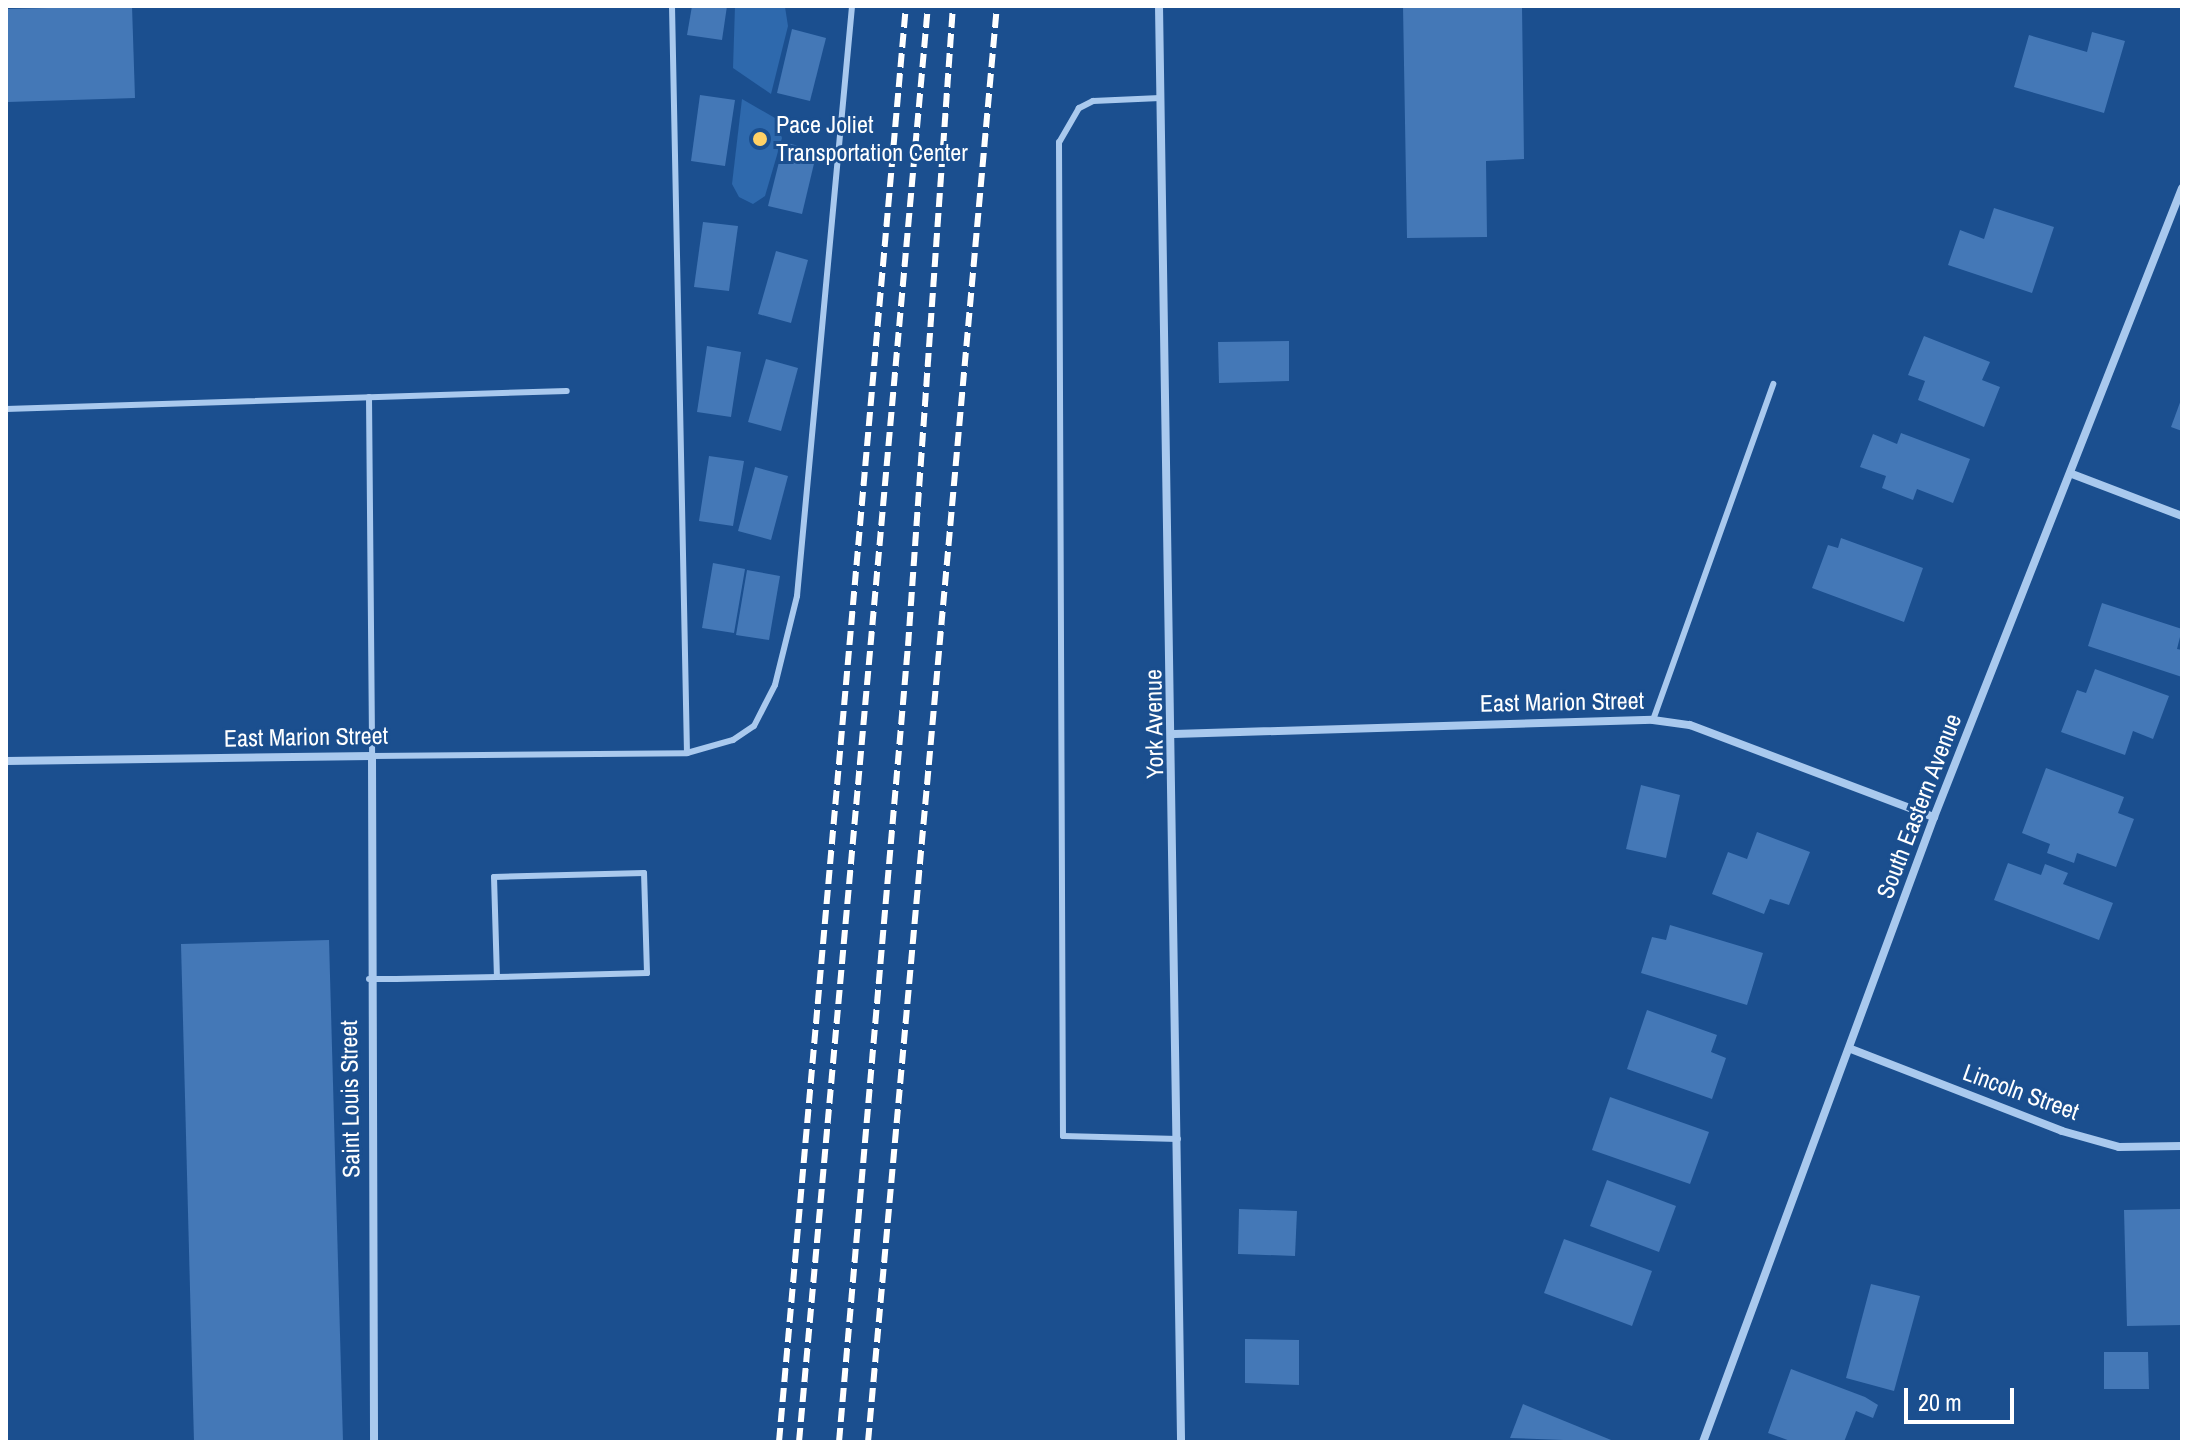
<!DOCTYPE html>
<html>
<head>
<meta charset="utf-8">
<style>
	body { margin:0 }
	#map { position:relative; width:2188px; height:1448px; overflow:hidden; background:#1b4f8f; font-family:"Archivo Narrow",sans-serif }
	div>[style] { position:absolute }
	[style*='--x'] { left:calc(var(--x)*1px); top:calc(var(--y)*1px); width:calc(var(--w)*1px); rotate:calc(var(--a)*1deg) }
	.green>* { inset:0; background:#2e69ad }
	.building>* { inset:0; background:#4478b7 }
	.lane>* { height:6px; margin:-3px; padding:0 3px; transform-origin:3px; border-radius:3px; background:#a9c9ee }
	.street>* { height:8px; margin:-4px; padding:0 4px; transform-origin:4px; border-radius:4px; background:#a9c9ee }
	.rail>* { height:6px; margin-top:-3px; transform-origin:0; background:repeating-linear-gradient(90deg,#fff 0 14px,transparent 0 20px) }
	.dots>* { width:22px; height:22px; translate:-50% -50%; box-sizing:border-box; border:4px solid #1b4f8f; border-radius:50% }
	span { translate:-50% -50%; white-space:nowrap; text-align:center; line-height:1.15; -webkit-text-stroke:6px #1b4f8f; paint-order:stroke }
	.poi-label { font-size:24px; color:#fff }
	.left { translate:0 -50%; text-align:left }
	.street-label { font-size:24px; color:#fff }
	.frame { position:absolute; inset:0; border:8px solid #fff; pointer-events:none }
	.scale { position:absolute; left:1904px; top:1388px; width:110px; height:36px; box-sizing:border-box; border:4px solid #fff; border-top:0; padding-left:10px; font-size:24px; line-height:28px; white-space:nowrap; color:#fff; -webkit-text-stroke:6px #1b4f8f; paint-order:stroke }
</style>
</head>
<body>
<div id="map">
	<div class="green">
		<i style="clip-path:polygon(735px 6px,785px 7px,788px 26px,771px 94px,733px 68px)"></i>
		<i style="clip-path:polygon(742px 99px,775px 118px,782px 138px,765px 196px,753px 204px,739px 197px,732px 184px)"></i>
	</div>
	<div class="building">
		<i style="clip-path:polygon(132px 6px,135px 98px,8px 102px,6px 9px)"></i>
		<i style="clip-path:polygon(692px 6px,727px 6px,722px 40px,687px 35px)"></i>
		<i style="clip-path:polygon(1403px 6px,1522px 6px,1524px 159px,1486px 161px,1487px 237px,1407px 238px)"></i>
		<i style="clip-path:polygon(792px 29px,826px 38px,810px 101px,777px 93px)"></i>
		<i style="clip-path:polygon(2092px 32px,2125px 41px,2104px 113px,2014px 87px,2029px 35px,2087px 52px)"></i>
		<i style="clip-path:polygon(700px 95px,735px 100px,725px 166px,691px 161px)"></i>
		<i style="clip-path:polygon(784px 142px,817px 151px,802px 214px,768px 206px)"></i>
		<i style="clip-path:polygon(1994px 208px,2054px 227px,2032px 293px,1948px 265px,1960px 230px,1984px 239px)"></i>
		<i style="clip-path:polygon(703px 222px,738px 226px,729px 291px,694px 287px)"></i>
		<i style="clip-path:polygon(776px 251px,808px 260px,791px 323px,758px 314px)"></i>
		<i style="clip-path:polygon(1924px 336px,1990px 362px,1982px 380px,2000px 387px,1984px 427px,1918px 400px,1925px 381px,1908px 375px)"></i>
		<i style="clip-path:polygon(1289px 341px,1289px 381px,1219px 383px,1218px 342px)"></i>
		<i style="clip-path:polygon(707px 346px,741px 352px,731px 417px,697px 412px)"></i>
		<i style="clip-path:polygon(766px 359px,798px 368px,781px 431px,748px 422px)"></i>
		<i style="clip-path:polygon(2182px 397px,2182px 431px,2171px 427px)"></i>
		<i style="clip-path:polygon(1901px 433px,1970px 459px,1953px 503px,1917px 489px,1913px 500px,1882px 488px,1886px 476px,1860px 467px,1873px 434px,1897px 444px)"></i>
		<i style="clip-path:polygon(709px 456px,744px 461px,733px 526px,699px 521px)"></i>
		<i style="clip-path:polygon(755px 467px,788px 476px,771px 540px,738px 531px)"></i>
		<i style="clip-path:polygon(1841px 538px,1923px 568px,1904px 622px,1812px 588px,1828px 545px,1838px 548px)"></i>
		<i style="clip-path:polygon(713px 563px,745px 569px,734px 633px,702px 628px)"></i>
		<i style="clip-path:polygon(747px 570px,780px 576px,769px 640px,736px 635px)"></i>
		<i style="clip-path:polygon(2102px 603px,2182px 629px,2177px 649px,2182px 650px,2182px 677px,2088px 646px)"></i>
		<i style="clip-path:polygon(2095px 669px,2169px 696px,2153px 739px,2133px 731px,2125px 755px,2061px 732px,2077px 690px,2086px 693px)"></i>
		<i style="clip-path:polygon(2046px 768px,2124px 797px,2118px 813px,2134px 819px,2116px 867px,2077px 853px,2074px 863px,2047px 853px,2050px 844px,2022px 833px)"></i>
		<i style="clip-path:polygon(1641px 785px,1680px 795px,1666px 858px,1626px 849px)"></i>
		<i style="clip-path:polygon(1757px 832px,1810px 852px,1789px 905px,1770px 899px,1764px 914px,1712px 894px,1728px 852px,1747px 859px)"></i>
		<i style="clip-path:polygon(2008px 863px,2041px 875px,2045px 864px,2068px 873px,2063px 884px,2113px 903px,2099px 940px,1994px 900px)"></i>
		<i style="clip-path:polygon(1670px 925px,1763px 953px,1747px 1005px,1641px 973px,1652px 937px,1666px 940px)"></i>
		<i style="clip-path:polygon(329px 940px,343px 1442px,194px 1442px,181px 944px)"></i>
		<i style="clip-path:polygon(1647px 1010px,1717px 1035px,1711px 1052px,1726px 1058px,1712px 1099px,1627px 1069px)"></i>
		<i style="clip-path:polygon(1610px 1097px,1709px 1132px,1690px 1184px,1592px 1150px)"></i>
		<i style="clip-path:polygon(1607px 1180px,1676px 1206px,1659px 1252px,1590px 1226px)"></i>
		<i style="clip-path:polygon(1239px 1209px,1297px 1211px,1295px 1256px,1238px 1254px)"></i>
		<i style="clip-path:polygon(2182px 1209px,2182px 1325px,2127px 1326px,2124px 1210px)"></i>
		<i style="clip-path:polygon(1564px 1239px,1652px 1271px,1632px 1326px,1544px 1293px)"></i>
		<i style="clip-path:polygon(1871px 1284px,1920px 1296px,1894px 1391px,1846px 1378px)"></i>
		<i style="clip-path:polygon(1245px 1339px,1299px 1340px,1299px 1385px,1245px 1383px)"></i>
		<i style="clip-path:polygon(2104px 1352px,2148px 1352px,2149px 1389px,2104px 1389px)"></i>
		<i style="clip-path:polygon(1791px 1369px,1865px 1397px,1878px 1405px,1873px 1418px,1856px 1411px,1844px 1442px,1793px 1442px,1768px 1433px)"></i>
		<i style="clip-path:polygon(1523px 1404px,1616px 1442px,1510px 1438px)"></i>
	</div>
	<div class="lane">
		<i style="--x:672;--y:6;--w:747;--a:88.85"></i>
		<i style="--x:1160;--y:98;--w:67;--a:177.4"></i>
		<i style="--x:1093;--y:101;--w:16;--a:153"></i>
		<i style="--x:1079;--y:108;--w:39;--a:120"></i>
		<i style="--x:1059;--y:142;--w:994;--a:89.77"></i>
		<i style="--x:1063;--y:1136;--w:115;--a:1.5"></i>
		<i style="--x:369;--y:397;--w:359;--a:89.5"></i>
		<i style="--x:372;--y:756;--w:315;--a:-0.5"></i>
		<i style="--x:687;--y:753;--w:48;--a:-15.8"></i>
		<i style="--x:733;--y:740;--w:25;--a:-34"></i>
		<i style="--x:754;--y:726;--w:46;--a:-62.9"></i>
		<i style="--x:775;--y:685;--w:92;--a:-76.1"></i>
		<i style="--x:797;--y:596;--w:593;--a:-84.67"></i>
		<i style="--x:6;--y:409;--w:561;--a:-1.84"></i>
		<i style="--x:1653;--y:720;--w:357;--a:-70.3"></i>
		<i style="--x:369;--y:979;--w:27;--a:0"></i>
		<i style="--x:396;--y:979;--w:101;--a:-1.1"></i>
		<i style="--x:497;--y:977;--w:150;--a:-1.5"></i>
		<i style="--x:647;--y:973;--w:100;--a:-91.7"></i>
		<i style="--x:644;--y:873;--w:150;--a:178.5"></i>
		<i style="--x:494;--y:877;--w:100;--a:88.3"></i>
	</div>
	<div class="street">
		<i style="--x:1159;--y:6;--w:1436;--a:89.12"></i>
		<i style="--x:2072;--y:474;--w:118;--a:20.9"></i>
		<i style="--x:1174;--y:734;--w:479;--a:-1.7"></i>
		<i style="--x:1653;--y:720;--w:37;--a:8"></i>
		<i style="--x:1690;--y:725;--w:261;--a:20.7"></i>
		<i style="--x:6;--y:761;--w:366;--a:-0.8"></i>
		<i style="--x:372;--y:756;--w:686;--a:89.83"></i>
		<i style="--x:1851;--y:1049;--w:226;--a:21.2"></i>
		<i style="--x:2062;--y:1131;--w:59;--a:15.7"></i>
		<i style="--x:2119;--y:1147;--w:63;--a:-0.9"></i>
		<i style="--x:1703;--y:1442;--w:666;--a:-69.72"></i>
		<i style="--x:1934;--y:817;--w:676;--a:-68.48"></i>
	</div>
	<div class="rail">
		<i style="--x:779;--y:1442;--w:1442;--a:-84.95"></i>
		<i style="--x:799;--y:1442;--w:1442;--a:-84.87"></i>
		<i style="--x:839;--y:1442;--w:799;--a:-85.05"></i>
		<i style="--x:908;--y:646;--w:642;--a:-85.98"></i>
		<i style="--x:868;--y:1442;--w:1442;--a:-84.87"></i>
	</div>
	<div class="dots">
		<i style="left:760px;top:139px;background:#ffd166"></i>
	</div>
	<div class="poi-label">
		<span class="left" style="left:776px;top:139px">Pace Joliet<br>Transportation Center</span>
	</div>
	<div class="street-label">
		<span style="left:1562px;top:702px;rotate:-1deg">East Marion Street</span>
		<span style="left:1154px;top:724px;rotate:-91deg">York Avenue</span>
		<span style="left:306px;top:737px;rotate:-1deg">East Marion Street</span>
		<span style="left:1919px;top:806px;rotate:-69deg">South Eastern Avenue</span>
		<span style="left:2021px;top:1092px;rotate:20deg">Lincoln Street</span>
		<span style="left:350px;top:1099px;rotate:-91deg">Saint Louis Street</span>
	</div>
	<div class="frame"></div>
	<div class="scale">20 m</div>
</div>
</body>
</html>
